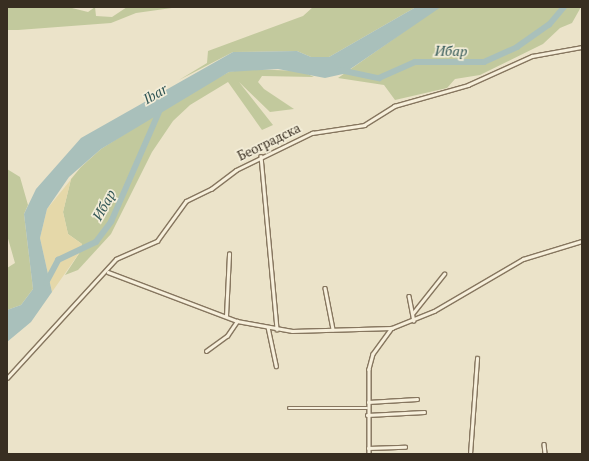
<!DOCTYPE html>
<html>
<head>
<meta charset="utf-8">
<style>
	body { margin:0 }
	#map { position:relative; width:589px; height:461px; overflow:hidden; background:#ebe3c9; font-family:"PT Serif",serif }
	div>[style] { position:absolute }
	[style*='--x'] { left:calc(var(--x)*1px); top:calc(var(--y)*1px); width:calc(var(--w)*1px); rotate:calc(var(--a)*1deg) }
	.green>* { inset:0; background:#c2c99d }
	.sand>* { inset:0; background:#e5d8a9 }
	.water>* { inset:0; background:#a9c0bb }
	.river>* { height:5.5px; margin:-2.75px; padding:0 2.75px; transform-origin:2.75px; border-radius:2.75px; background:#a9c0bb }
	.roads { filter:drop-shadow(1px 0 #86765f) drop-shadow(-1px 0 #86765f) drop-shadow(0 1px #86765f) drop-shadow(0 -1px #86765f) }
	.minor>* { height:2.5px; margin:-1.25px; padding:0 1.25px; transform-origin:1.25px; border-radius:1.25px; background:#f7f0dc }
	span { translate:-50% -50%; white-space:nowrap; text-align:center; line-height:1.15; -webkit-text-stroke:3.5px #f3edd8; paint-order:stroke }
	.street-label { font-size:13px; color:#382e21 }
	.water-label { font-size:14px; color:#325756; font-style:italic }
	.frame { position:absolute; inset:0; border:8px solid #382e21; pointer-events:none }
</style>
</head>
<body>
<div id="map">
	<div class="green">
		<i style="clip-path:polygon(7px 7px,68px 7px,88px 12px,95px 7px,96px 16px,112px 17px,127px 7px,179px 7px,136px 13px,111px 23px,18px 30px,7px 30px)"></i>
		<i style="clip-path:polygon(313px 7px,416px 7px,329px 57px,311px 57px,297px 51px,233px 52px,179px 80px,207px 63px,208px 51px,303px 16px)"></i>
		<i style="clip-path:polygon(439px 7px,581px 7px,572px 23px,560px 28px,543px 44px,480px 75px,455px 79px,447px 88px,395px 100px,384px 85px,338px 78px)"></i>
		<i style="clip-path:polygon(246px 69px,301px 71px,314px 77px,262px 76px,258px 82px,264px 89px,294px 109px,270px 112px,239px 82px,273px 125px,262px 130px,228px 82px,190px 105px,173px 121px,152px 152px,111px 234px,78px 270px,65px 275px,82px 249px,82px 244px,68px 234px,63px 212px,71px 179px,81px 167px,101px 149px,191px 92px,229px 72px)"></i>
		<i style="clip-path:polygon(7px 169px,20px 177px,28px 205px,24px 214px,33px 289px,21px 305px,7px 310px,7px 268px,15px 263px,7px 235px)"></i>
	</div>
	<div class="sand">
		<i style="clip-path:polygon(81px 167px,71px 179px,63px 212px,68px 234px,82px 244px,82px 249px,52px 292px,40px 238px,47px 209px)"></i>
	</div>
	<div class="water">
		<i style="clip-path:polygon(416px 7px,441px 7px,343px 74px,325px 78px,278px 69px,229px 72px,101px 149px,69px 177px,47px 209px,40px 238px,52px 292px,31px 322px,7px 342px,7px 310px,21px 305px,33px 289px,24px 214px,36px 189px,81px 138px,233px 52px,297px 51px,311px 57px,329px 57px)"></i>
	</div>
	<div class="river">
		<i style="--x:340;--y:70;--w:40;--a:12"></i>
		<i style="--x:379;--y:78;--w:39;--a:-24"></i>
		<i style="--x:415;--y:62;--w:69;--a:0"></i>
		<i style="--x:484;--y:62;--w:36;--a:-24"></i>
		<i style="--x:517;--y:47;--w:39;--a:-35"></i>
		<i style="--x:549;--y:25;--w:23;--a:-50"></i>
		<i style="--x:46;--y:283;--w:26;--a:-62"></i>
		<i style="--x:58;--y:260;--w:42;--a:-25.3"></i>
		<i style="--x:96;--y:242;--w:25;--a:-53"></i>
		<i style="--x:111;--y:222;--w:122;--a:-66.4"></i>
	</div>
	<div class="roads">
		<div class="minor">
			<i style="--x:261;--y:156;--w:174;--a:84.7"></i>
			<i style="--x:108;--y:272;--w:138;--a:20.8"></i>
			<i style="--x:237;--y:321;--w:56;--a:10.3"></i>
			<i style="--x:292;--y:331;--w:100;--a:-1.7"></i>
			<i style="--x:392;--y:328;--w:32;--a:126"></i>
			<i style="--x:373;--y:354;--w:16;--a:105"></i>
			<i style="--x:369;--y:369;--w:85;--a:90"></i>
			<i style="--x:325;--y:288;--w:42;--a:79"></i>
			<i style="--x:409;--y:296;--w:25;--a:79"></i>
			<i style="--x:413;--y:313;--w:50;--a:-51.5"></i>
			<i style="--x:226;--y:316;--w:62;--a:-87.2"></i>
			<i style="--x:268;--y:327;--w:40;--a:78"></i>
			<i style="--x:392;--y:328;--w:45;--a:-22"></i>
			<i style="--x:434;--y:311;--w:103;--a:-30.3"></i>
			<i style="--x:523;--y:259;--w:62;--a:-17"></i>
			<i style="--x:206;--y:351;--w:26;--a:-36"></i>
			<i style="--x:227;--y:336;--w:18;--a:-56"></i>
			<i style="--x:7;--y:378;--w:161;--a:-47.5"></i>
			<i style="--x:116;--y:259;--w:45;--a:-23.7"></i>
			<i style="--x:157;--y:241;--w:49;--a:-54.1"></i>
			<i style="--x:186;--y:201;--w:28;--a:-26"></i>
			<i style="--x:211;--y:189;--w:31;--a:-37"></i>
			<i style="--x:236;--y:170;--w:85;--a:-26"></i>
			<i style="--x:312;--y:133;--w:53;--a:-8.7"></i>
			<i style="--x:364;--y:125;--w:36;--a:-32"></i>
			<i style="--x:394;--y:106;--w:77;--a:-15.8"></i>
			<i style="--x:468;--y:85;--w:70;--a:-24.4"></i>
			<i style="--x:532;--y:56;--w:51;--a:-10.2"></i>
			<i style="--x:368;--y:402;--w:49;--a:-3.5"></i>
			<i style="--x:289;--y:408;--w:78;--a:0"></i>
			<i style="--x:367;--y:415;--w:57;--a:-3"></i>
			<i style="--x:544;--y:444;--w:10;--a:84"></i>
			<i style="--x:368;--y:448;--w:37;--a:-2"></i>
			<i style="--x:470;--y:454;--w:96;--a:-85.8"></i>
		</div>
	</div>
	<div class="street-label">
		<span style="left:269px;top:142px;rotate:-26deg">Београдска</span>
	</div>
	<div class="water-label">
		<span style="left:451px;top:51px;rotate:1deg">Ибар</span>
		<span style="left:155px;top:94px;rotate:-30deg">Ibar</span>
		<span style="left:104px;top:205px;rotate:-61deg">Ибар</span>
	</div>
	<div class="frame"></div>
</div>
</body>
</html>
